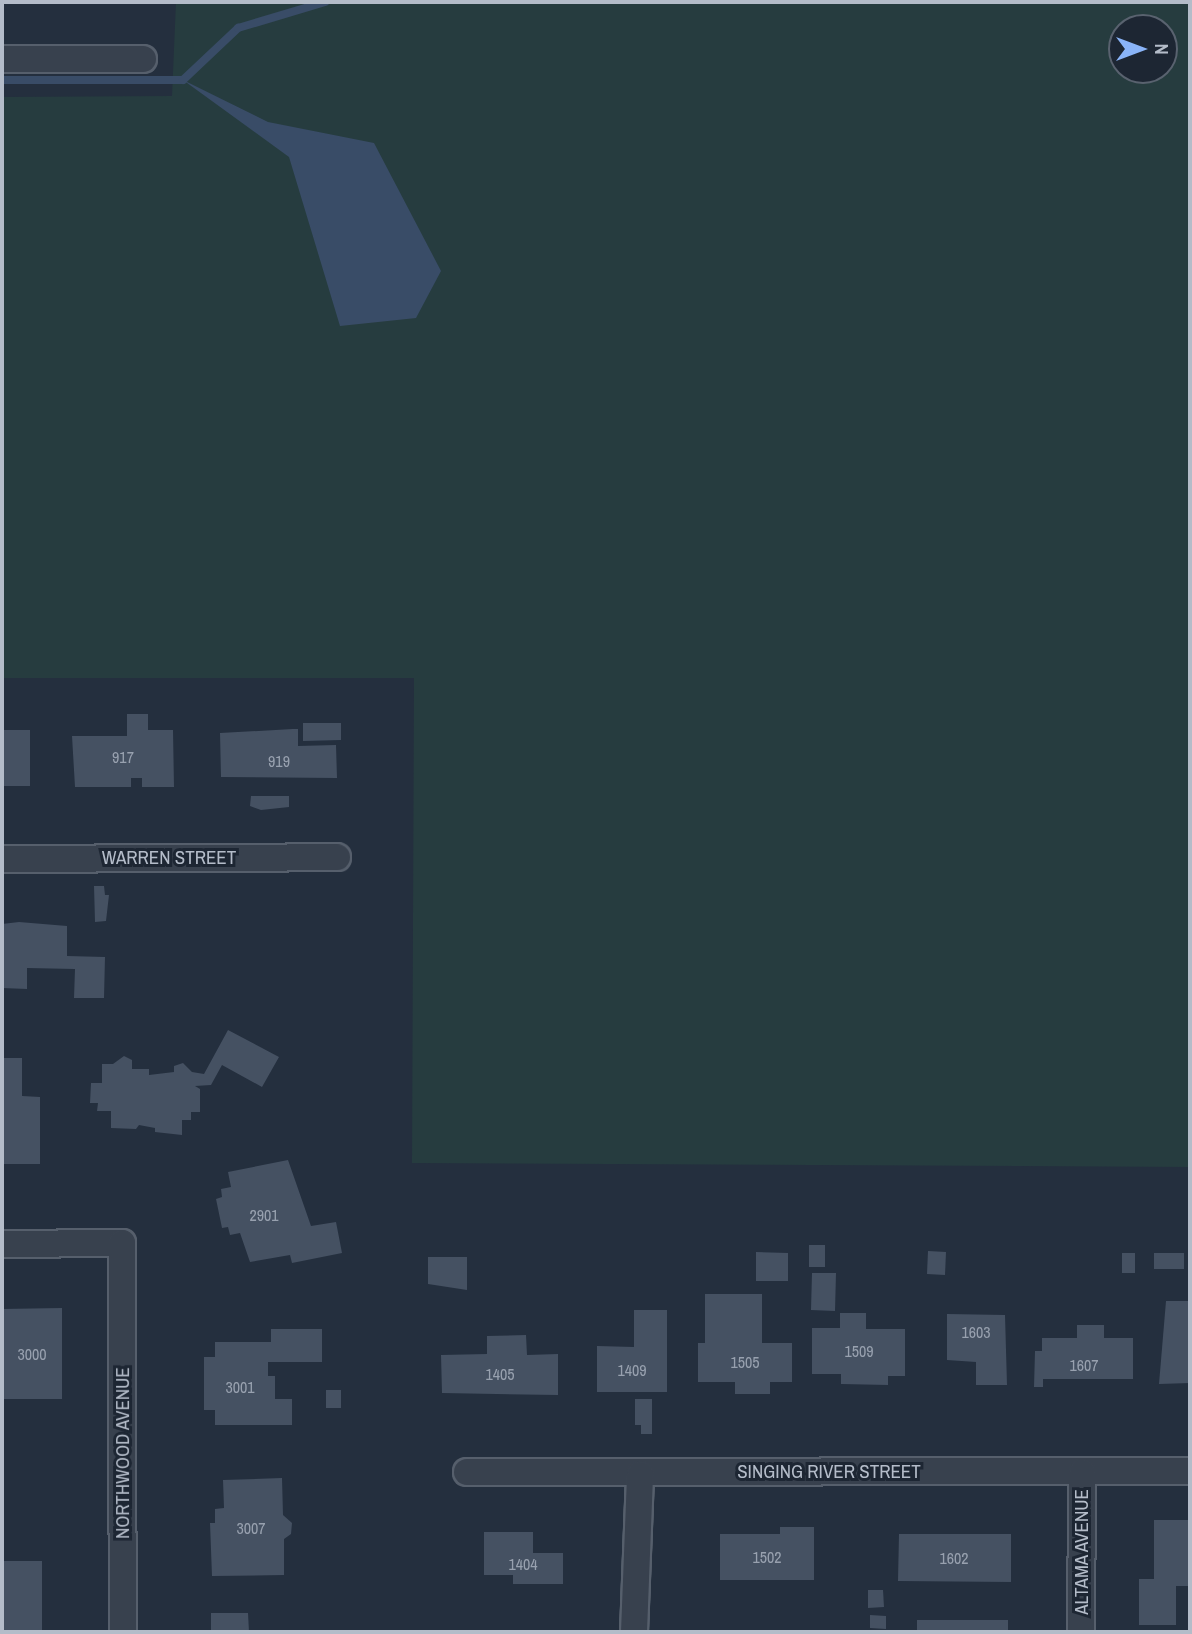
<!DOCTYPE html>
<html>
<head>
<meta charset="utf-8">
<style>
	body { margin:0 }
	#map { position:relative; width:1192px; height:1634px; overflow:hidden; background:#242f3e; font-family:"Archivo Narrow",sans-serif }
	div>[style] { position:absolute }
	[style*='--x'] { left:calc(var(--x)*1px); top:calc(var(--y)*1px); width:calc(var(--w)*1px); rotate:calc(var(--a)*1deg) }
	.green>* { inset:0; background:#263c3f }
	.water>* { inset:0; background:#394c67 }
	.stream>* { height:8px; margin:-4px; padding:0 4px; transform-origin:4px; border-radius:4px; background:#394c67 }
	.building>* { inset:0; background:#455162 }
	.roads { filter:drop-shadow(2px 0 #565f6c) drop-shadow(-2px 0 #565f6c) drop-shadow(0 2px #565f6c) drop-shadow(0 -2px #565f6c) }
	.street>* { height:26px; margin:-13px; padding:0 13px; transform-origin:13px; border-radius:13px; background:#38414e }
	span { translate:-50% -50%; white-space:nowrap; text-align:center; line-height:1.15; -webkit-text-stroke:6px #1d2633; paint-order:stroke }
	.number-label { font-size:16px; color:#98a1af }
	.number-label span { -webkit-text-stroke-width:0 }
	.street-label { font-size:19px; color:#b4bcc9 }
	.frame { position:absolute; inset:0; border:4px solid #b4bcc9; pointer-events:none }
	.north { position:absolute; left:1108px; top:14px; width:70px; height:70px; box-sizing:border-box; background:#1d2633; border:2px solid #59626f; border-radius:50%; rotate:90deg; font-size:19px; font-weight:700; line-height:28px; text-align:center; color:#b4bcc9 }
	.north::after { content:''; display:block; margin:auto; width:24px; height:32px; background:#8ab4f8; clip-path:polygon(50% 0,100% 100%,50% 72%,0 100%) }
</style>
</head>
<body>
<div id="map">
	<div class="green">
		<i style="clip-path:polygon(evenodd,176px 2px,1190px 2px,1190px 1167px,412px 1163px,414px 678px,2px 678px,2px 97px,172px 96px,176px 2px,1122px 28px,1164px 28px,1164px 70px,1122px 70px,1122px 28px)"></i>
	</div>
	<div class="water">
		<i style="clip-path:polygon(183px 80px,268px 122px,374px 143px,441px 271px,416px 318px,340px 326px,289px 157px)"></i>
	</div>
	<div class="stream">
		<i style="--x:2;--y:80;--w:181;--a:0"></i>
		<i style="--x:183;--y:80;--w:76;--a:-43.4"></i>
		<i style="--x:238;--y:28;--w:91;--a:-16.6"></i>
	</div>
	<div class="building">
		<i style="clip-path:polygon(127px 714px,148px 714px,148px 730px,173px 730px,174px 787px,142px 787px,142px 778px,131px 778px,131px 787px,75px 787px,72px 736px,127px 736px)"></i>
		<i style="clip-path:polygon(303px 723px,341px 723px,341px 740px,303px 741px)"></i>
		<i style="clip-path:polygon(293px 729px,298px 729px,298px 746px,336px 745px,337px 778px,221px 777px,220px 733px)"></i>
		<i style="clip-path:polygon(2px 730px,30px 730px,30px 786px,2px 786px)"></i>
		<i style="clip-path:polygon(251px 796px,289px 796px,289px 807px,261px 810px,250px 806px)"></i>
		<i style="clip-path:polygon(94px 886px,104px 886px,105px 895px,109px 895px,106px 921px,95px 922px)"></i>
		<i style="clip-path:polygon(19px 922px,67px 926px,67px 956px,105px 957px,104px 998px,74px 998px,75px 969px,27px 968px,27px 989px,2px 988px,2px 924px)"></i>
		<i style="clip-path:polygon(228px 1030px,279px 1057px,262px 1087px,222px 1065px,211px 1085px,195px 1086px,200px 1089px,200px 1112px,191px 1112px,191px 1120px,182px 1120px,182px 1135px,155px 1132px,155px 1128px,139px 1125px,136px 1129px,111px 1128px,111px 1111px,97px 1111px,98px 1103px,90px 1103px,91px 1083px,102px 1083px,102px 1064px,113px 1064px,124px 1056px,132px 1060px,132px 1069px,149px 1069px,149px 1075px,174px 1072px,174px 1066px,183px 1063px,192px 1072px,204px 1074px)"></i>
		<i style="clip-path:polygon(2px 1058px,22px 1058px,22px 1096px,40px 1097px,40px 1164px,3px 1164px)"></i>
		<i style="clip-path:polygon(288px 1160px,311px 1226px,336px 1222px,342px 1253px,292px 1263px,290px 1255px,250px 1262px,240px 1233px,230px 1235px,228px 1227px,222px 1228px,216px 1199px,222px 1197px,221px 1189px,231px 1187px,228px 1172px)"></i>
		<i style="clip-path:polygon(809px 1245px,825px 1245px,825px 1267px,809px 1267px)"></i>
		<i style="clip-path:polygon(928px 1251px,946px 1252px,945px 1275px,927px 1274px)"></i>
		<i style="clip-path:polygon(756px 1252px,788px 1253px,788px 1281px,756px 1281px)"></i>
		<i style="clip-path:polygon(1122px 1253px,1135px 1253px,1135px 1273px,1122px 1273px)"></i>
		<i style="clip-path:polygon(1154px 1253px,1184px 1253px,1184px 1269px,1154px 1269px)"></i>
		<i style="clip-path:polygon(428px 1257px,467px 1257px,467px 1290px,428px 1284px)"></i>
		<i style="clip-path:polygon(812px 1273px,836px 1273px,835px 1311px,811px 1310px)"></i>
		<i style="clip-path:polygon(705px 1294px,762px 1294px,762px 1343px,792px 1343px,792px 1382px,770px 1382px,770px 1394px,735px 1394px,735px 1382px,698px 1382px,698px 1343px,705px 1343px)"></i>
		<i style="clip-path:polygon(1166px 1301px,1190px 1301px,1190px 1383px,1159px 1384px)"></i>
		<i style="clip-path:polygon(62px 1308px,62px 1399px,2px 1399px,2px 1309px)"></i>
		<i style="clip-path:polygon(634px 1310px,667px 1310px,667px 1392px,597px 1392px,597px 1346px,634px 1347px)"></i>
		<i style="clip-path:polygon(840px 1313px,866px 1313px,866px 1329px,905px 1329px,905px 1376px,888px 1376px,888px 1385px,841px 1384px,841px 1374px,812px 1374px,812px 1328px,840px 1328px)"></i>
		<i style="clip-path:polygon(947px 1314px,1005px 1315px,1007px 1385px,976px 1385px,976px 1362px,947px 1360px)"></i>
		<i style="clip-path:polygon(1077px 1325px,1104px 1325px,1104px 1338px,1133px 1338px,1133px 1379px,1043px 1379px,1043px 1387px,1034px 1387px,1035px 1351px,1042px 1351px,1042px 1338px,1077px 1338px)"></i>
		<i style="clip-path:polygon(271px 1329px,322px 1329px,322px 1362px,268px 1362px,268px 1376px,275px 1376px,275px 1399px,292px 1399px,292px 1425px,215px 1425px,215px 1410px,204px 1410px,204px 1357px,215px 1357px,215px 1342px,271px 1342px)"></i>
		<i style="clip-path:polygon(526px 1335px,527px 1355px,558px 1354px,558px 1395px,442px 1393px,441px 1355px,487px 1354px,487px 1336px)"></i>
		<i style="clip-path:polygon(326px 1390px,341px 1390px,341px 1408px,326px 1408px)"></i>
		<i style="clip-path:polygon(635px 1399px,652px 1399px,652px 1434px,641px 1434px,641px 1425px,635px 1425px)"></i>
		<i style="clip-path:polygon(282px 1478px,283px 1515px,292px 1523px,291px 1534px,284px 1539px,284px 1575px,212px 1576px,210px 1523px,215px 1523px,215px 1509px,224px 1508px,223px 1480px)"></i>
		<i style="clip-path:polygon(1154px 1520px,1190px 1520px,1190px 1586px,1176px 1586px,1176px 1625px,1139px 1625px,1139px 1579px,1154px 1579px)"></i>
		<i style="clip-path:polygon(780px 1527px,814px 1527px,814px 1580px,720px 1580px,720px 1534px,780px 1534px)"></i>
		<i style="clip-path:polygon(484px 1532px,533px 1532px,533px 1553px,563px 1553px,563px 1584px,513px 1584px,513px 1575px,484px 1575px)"></i>
		<i style="clip-path:polygon(899px 1534px,1011px 1534px,1011px 1582px,898px 1581px)"></i>
		<i style="clip-path:polygon(2px 1561px,42px 1561px,42px 1632px,2px 1632px)"></i>
		<i style="clip-path:polygon(868px 1590px,883px 1590px,884px 1607px,868px 1608px)"></i>
		<i style="clip-path:polygon(211px 1613px,248px 1613px,249px 1632px,211px 1632px)"></i>
		<i style="clip-path:polygon(870px 1615px,886px 1616px,886px 1629px,870px 1628px)"></i>
		<i style="clip-path:polygon(917px 1620px,1008px 1620px,1008px 1632px,917px 1632px)"></i>
	</div>
	<div class="roads">
		<div class="street">
			<i style="--x:2;--y:59;--w:141;--a:0"></i>
			<i style="--x:2;--y:859;--w:335;--a:-0.3"></i>
			<i style="--x:2;--y:1244;--w:120;--a:-0.5"></i>
			<i style="--x:122;--y:1243;--w:389;--a:89.9"></i>
			<i style="--x:467;--y:1472;--w:723;--a:-0.08"></i>
			<i style="--x:634;--y:1632;--w:158;--a:-87.8"></i>
			<i style="--x:1081;--y:1632;--w:160;--a:-89.6"></i>
		</div>
	</div>
	<div class="number-label">
		<span style="left:123px;top:757px">917</span>
		<span style="left:279px;top:761px">919</span>
		<span style="left:264px;top:1215px">2901</span>
		<span style="left:976px;top:1332px">1603</span>
		<span style="left:859px;top:1351px">1509</span>
		<span style="left:32px;top:1354px">3000</span>
		<span style="left:745px;top:1362px">1505</span>
		<span style="left:1084px;top:1365px">1607</span>
		<span style="left:632px;top:1370px">1409</span>
		<span style="left:500px;top:1374px">1405</span>
		<span style="left:240px;top:1387px">3001</span>
		<span style="left:251px;top:1528px">3007</span>
		<span style="left:767px;top:1557px">1502</span>
		<span style="left:954px;top:1558px">1602</span>
		<span style="left:523px;top:1564px">1404</span>
	</div>
	<div class="street-label">
		<span style="left:169px;top:858px">WARREN STREET</span>
		<span style="left:123px;top:1453px;rotate:-90deg">NORTHWOOD AVENUE</span>
		<span style="left:829px;top:1472px">SINGING RIVER STREET</span>
		<span style="left:1082px;top:1552px;rotate:-90deg">ALTAMA AVENUE</span>
	</div>
	<div class="frame"></div>
	<div class="north">N</div>
</div>
</body>
</html>
